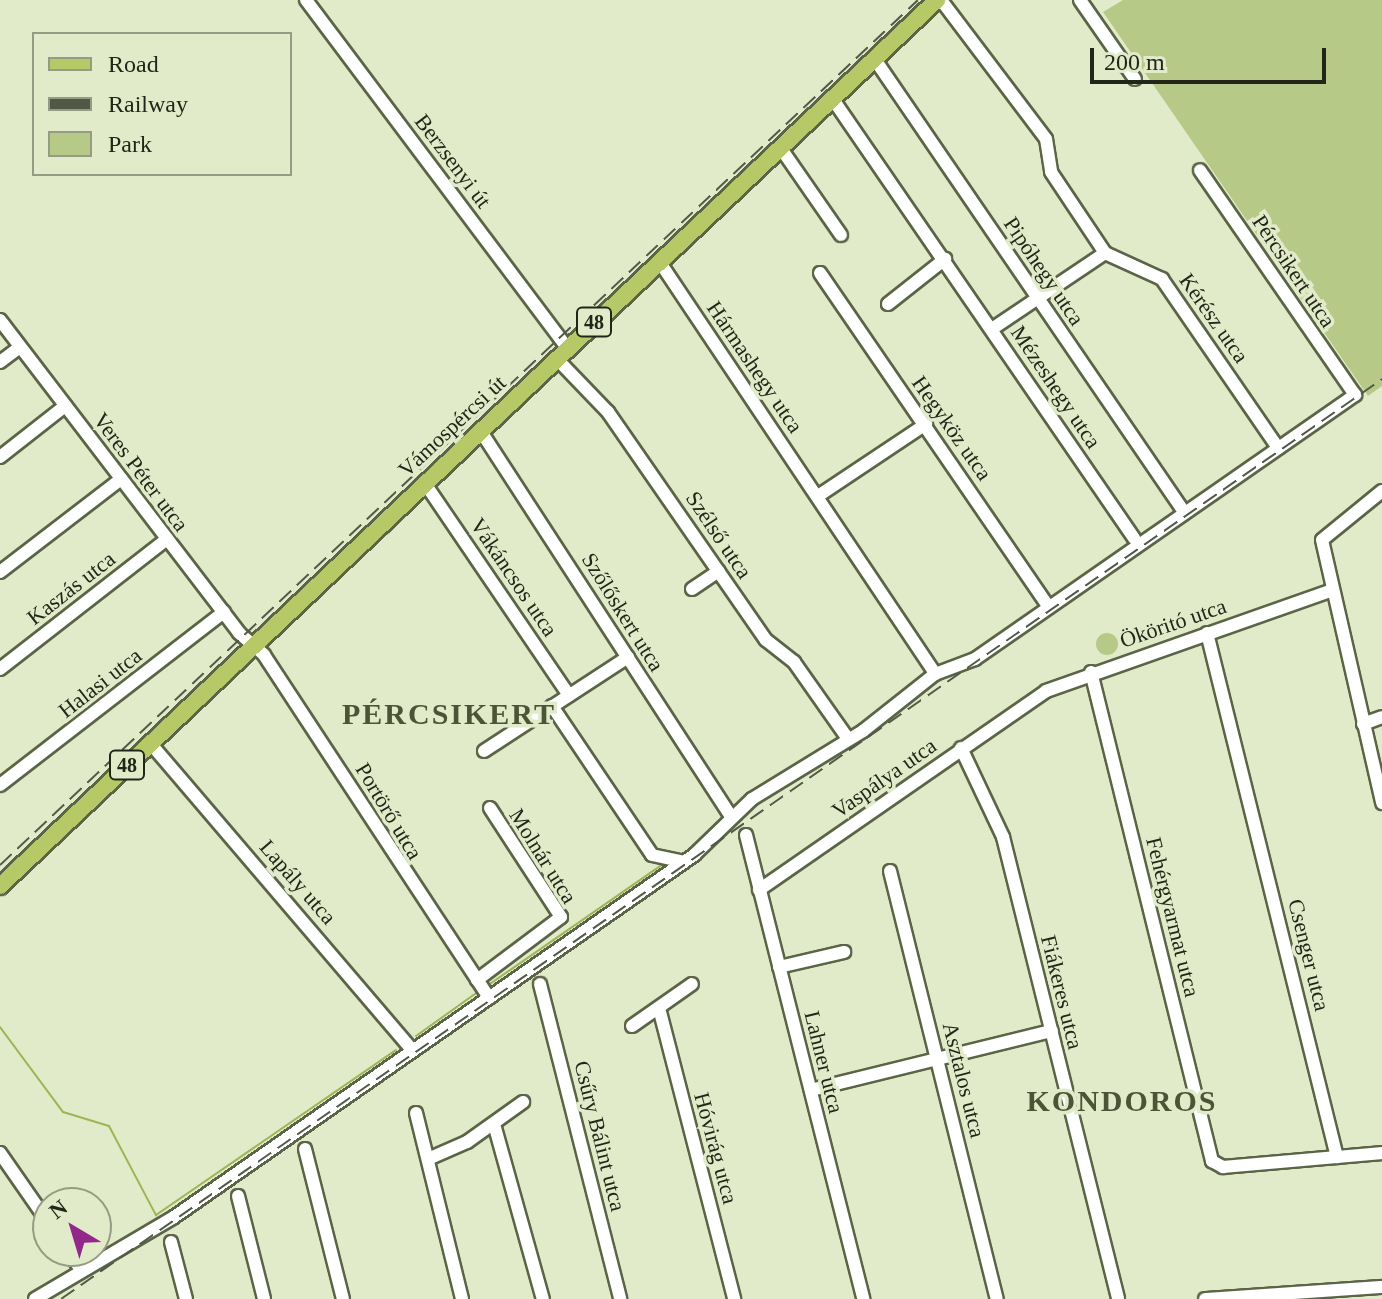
<!DOCTYPE html>
<html>
<head>
<meta charset="utf-8">
<style>
	body { margin:0 }
	#map { position:relative; width:1382px; height:1299px; overflow:hidden; background:#e1ebc9; font-family:"Times New Roman",serif }
	div>[style] { position:absolute }
	[style*='--x'] { left:calc(var(--x)*1px); top:calc(var(--y)*1px); width:calc(var(--w)*1px); rotate:calc(var(--a)*1deg) }
	.green>* { inset:0; background:#b6c987 }
	.round { border-radius:50% }
	.stream>* { height:2px; margin:-1px; padding:0 1px; transform-origin:1px; border-radius:1px; background:#9db554 }
	.roads { filter:drop-shadow(2px 0 #5b6446) drop-shadow(-2px 0 #5b6446) drop-shadow(0 2px #5b6446) drop-shadow(0 -2px #5b6446) }
	.minor>* { height:12px; margin:-6px; padding:0 6px; transform-origin:6px; border-radius:6px; background:#fff }
	.major>* { height:16px; margin:-8px; padding:0 8px; transform-origin:8px; border-radius:8px; background:#b7c866 }
	.rail>* { height:2px; margin-top:-1px; transform-origin:0; background:repeating-linear-gradient(90deg,#525846 0 16px,transparent 0 24px) }
	span { translate:-50% -50%; white-space:nowrap; text-align:center; line-height:1.15; -webkit-text-stroke:7px #e1ebc9; paint-order:stroke }
	.shield-label span { padding:2px 6px; background:#e1ebc9; border:2px solid; border-radius:6px; -webkit-text-stroke-width:0 }
	.shield-label { font-size:20px; color:#222619; font-weight:700 }
	.street-label { font-size:22px; color:#222619 }
	.district-label { font-size:30px; color:#4c5437; font-weight:700; letter-spacing:2px }
	.legend { position:absolute; left:32px; top:32px; width:260px; height:144px; box-sizing:border-box; background:#e1ebc9; border:2px solid #959c83; margin:0; padding:10px 14px; list-style:none; font-size:24px; color:#222619 }
	.legend li { display:flex; align-items:center; gap:16px; height:40px }
	.legend b { width:40px; border:2px solid #959c83 }
	.north { position:absolute; left:32px; top:1187px; width:80px; height:80px; box-sizing:border-box; background:#e1ebc9; border:2px solid #959c83; border-radius:50%; rotate:322deg; font-size:22px; font-weight:700; line-height:32px; text-align:center; color:#222619 }
	.north::after { content:''; display:block; margin:auto; width:28px; height:36px; background:#93288b; clip-path:polygon(50% 0,100% 100%,50% 72%,0 100%) }
	.scale { position:absolute; left:1090px; top:48px; width:236px; height:36px; box-sizing:border-box; border:4px solid #222619; border-top:0; padding-left:10px; font-size:24px; line-height:28px; white-space:nowrap; color:#222619; -webkit-text-stroke:6px #e1ebc9; paint-order:stroke }
</style>
</head>
<body>
<div id="map">
	<div class="green">
		<i style="clip-path:polygon(1123px 0,1382px 0,1382px 386px,1368px 396px,1103px 12px)"></i>
		<i class="round" style="left:1096px;top:633px;width:22px;height:22px"></i>
	</div>
	<div class="stream">
		<i style="--x:387;--y:534;--w:21;--a:-45"></i>
		<i style="--x:1088;--y:686;--w:13;--a:77"></i>
		<i style="--x:1091;--y:702;--w:4;--a:76"></i>
		<i style="--x:1093;--y:710;--w:2;--a:63"></i>
		<i style="--x:1095;--y:715;--w:8;--a:83"></i>
		<i style="--x:1097;--y:725;--w:2;--a:63"></i>
		<i style="--x:1099;--y:731;--w:17;--a:77"></i>
		<i style="--x:1104;--y:755;--w:15;--a:74"></i>
		<i style="--x:1109;--y:772;--w:4;--a:76"></i>
		<i style="--x:1111;--y:780;--w:9;--a:77"></i>
		<i style="--x:1252;--y:789;--w:2;--a:90"></i>
		<i style="--x:1114;--y:792;--w:6;--a:81"></i>
		<i style="--x:1254;--y:798;--w:31;--a:75"></i>
		<i style="--x:1116;--y:803;--w:9;--a:77"></i>
		<i style="--x:98;--y:806;--w:14;--a:-45"></i>
		<i style="--x:1119;--y:814;--w:5;--a:79"></i>
		<i style="--x:1121;--y:823;--w:3;--a:72"></i>
		<i style="--x:1263;--y:833;--w:8;--a:76"></i>
		<i style="--x:1124;--y:834;--w:9;--a:77"></i>
		<i style="--x:1265;--y:843;--w:7;--a:74"></i>
		<i style="--x:1127;--y:848;--w:3;--a:72"></i>
		<i style="--x:1129;--y:857;--w:10;--a:73"></i>
		<i style="--x:1133;--y:870;--w:2;--a:90"></i>
		<i style="--x:1134;--y:876;--w:6;--a:72"></i>
		<i style="--x:1137;--y:888;--w:2;--a:63"></i>
		<i style="--x:1138;--y:893;--w:3;--a:72"></i>
		<i style="--x:1140;--y:900;--w:2;--a:63"></i>
		<i style="--x:1141;--y:904;--w:10;--a:73"></i>
		<i style="--x:1145;--y:918;--w:6;--a:81"></i>
		<i style="--x:1147;--y:927;--w:7;--a:74"></i>
		<i style="--x:1150;--y:938;--w:5;--a:79"></i>
		<i style="--x:1151;--y:945;--w:12;--a:76"></i>
		<i style="--x:1155;--y:961;--w:12;--a:76"></i>
		<i style="--x:1159;--y:975;--w:5;--a:79"></i>
		<i style="--x:1161;--y:985;--w:11;--a:75"></i>
		<i style="--x:487;--y:986;--w:214;--a:-34.7"></i>
		<i style="--x:1165;--y:999;--w:6;--a:81"></i>
		<i style="--x:1169;--y:1016;--w:12;--a:76"></i>
		<i style="--x:0;--y:1027;--w:106;--a:53.5"></i>
		<i style="--x:63;--y:1112;--w:48;--a:16.9"></i>
		<i style="--x:109;--y:1126;--w:101;--a:62.2"></i>
		<i style="--x:156;--y:1215;--w:291;--a:-34.5"></i>
		<i style="--x:1009;--y:1035;--w:25;--a:-14"></i>
		<i style="--x:416;--y:1036;--w:77;--a:-35.5"></i>
		<i style="--x:1175;--y:1040;--w:9;--a:77"></i>
		<i style="--x:969;--y:1045;--w:34;--a:-14"></i>
		<i style="--x:946;--y:1051;--w:16;--a:-14"></i>
		<i style="--x:1179;--y:1056;--w:8;--a:76"></i>
		<i style="--x:1182;--y:1068;--w:26;--a:77"></i>
		<i style="--x:853;--y:1073;--w:42;--a:-13.7"></i>
		<i style="--x:820;--y:1081;--w:28;--a:-15"></i>
		<i style="--x:1189;--y:1100;--w:8;--a:76"></i>
		<i style="--x:1192;--y:1110;--w:10;--a:79"></i>
		<i style="--x:1195;--y:1124;--w:10;--a:73"></i>
		<i style="--x:1199;--y:1140;--w:8;--a:76"></i>
		<i style="--x:979;--y:1253;--w:45;--a:76"></i>
	</div>
	<div class="roads">
		<div class="minor">
			<i style="--x:306;--y:0;--w:435;--a:53.1"></i>
			<i style="--x:941;--y:0;--w:174;--a:52.9"></i>
			<i style="--x:1046;--y:139;--w:33;--a:81"></i>
			<i style="--x:1051;--y:172;--w:97;--a:56.3"></i>
			<i style="--x:1105;--y:253;--w:63;--a:24.5"></i>
			<i style="--x:1162;--y:279;--w:205;--a:55.5"></i>
			<i style="--x:1080;--y:0;--w:96;--a:55.2"></i>
			<i style="--x:874;--y:58;--w:550;--a:55.67"></i>
			<i style="--x:832;--y:98;--w:534;--a:55.54"></i>
			<i style="--x:780;--y:147;--w:107;--a:55.3"></i>
			<i style="--x:659;--y:261;--w:497;--a:56.2"></i>
			<i style="--x:820;--y:273;--w:405;--a:55.6"></i>
			<i style="--x:888;--y:304;--w:73;--a:-38.3"></i>
			<i style="--x:0;--y:320;--w:394;--a:52.6"></i>
			<i style="--x:239;--y:633;--w:33;--a:41"></i>
			<i style="--x:264;--y:655;--w:410;--a:56.7"></i>
			<i style="--x:992;--y:329;--w:136;--a:-33.9"></i>
			<i style="--x:556;--y:358;--w:75;--a:46.1"></i>
			<i style="--x:608;--y:412;--w:277;--a:55.3"></i>
			<i style="--x:766;--y:640;--w:36;--a:38"></i>
			<i style="--x:794;--y:662;--w:90;--a:54.9"></i>
			<i style="--x:0;--y:362;--w:25;--a:-37"></i>
			<i style="--x:480;--y:430;--w:461;--a:57"></i>
			<i style="--x:0;--y:457;--w:83;--a:-38.1"></i>
			<i style="--x:424;--y:482;--w:258;--a:55.8"></i>
			<i style="--x:1382;--y:491;--w:77;--a:140.8"></i>
			<i style="--x:1322;--y:540;--w:270;--a:77.1"></i>
			<i style="--x:818;--y:496;--w:130;--a:-33.7"></i>
			<i style="--x:0;--y:572;--w:153;--a:-37.5"></i>
			<i style="--x:692;--y:589;--w:32;--a:-34"></i>
			<i style="--x:1207;--y:633;--w:540;--a:76.07"></i>
			<i style="--x:0;--y:669;--w:212;--a:-37.9"></i>
			<i style="--x:1091;--y:672;--w:504;--a:76.1"></i>
			<i style="--x:1212;--y:1161;--w:13;--a:29"></i>
			<i style="--x:1223;--y:1167;--w:160;--a:-5"></i>
			<i style="--x:552;--y:706;--w:179;--a:56.1"></i>
			<i style="--x:652;--y:855;--w:33;--a:12"></i>
			<i style="--x:1363;--y:724;--w:20;--a:-20"></i>
			<i style="--x:150;--y:743;--w:404;--a:49.5"></i>
			<i style="--x:961;--y:748;--w:98;--a:64.7"></i>
			<i style="--x:1003;--y:837;--w:476;--a:76"></i>
			<i style="--x:484;--y:751;--w:172;--a:-33.1"></i>
			<i style="--x:0;--y:785;--w:283;--a:-37.7"></i>
			<i style="--x:746;--y:835;--w:479;--a:75.8"></i>
			<i style="--x:890;--y:871;--w:441;--a:76"></i>
			<i style="--x:759;--y:890;--w:349;--a:-34.7"></i>
			<i style="--x:1046;--y:691;--w:301;--a:-19.4"></i>
			<i style="--x:779;--y:967;--w:67;--a:-13"></i>
			<i style="--x:477;--y:980;--w:105;--a:-36.9"></i>
			<i style="--x:561;--y:917;--w:130;--a:-123.1"></i>
			<i style="--x:540;--y:984;--w:325;--a:75.7"></i>
			<i style="--x:659;--y:1008;--w:301;--a:75.5"></i>
			<i style="--x:632;--y:1026;--w:73;--a:-35"></i>
			<i style="--x:811;--y:1090;--w:248;--a:-13.8"></i>
			<i style="--x:416;--y:1113;--w:192;--a:76.1"></i>
			<i style="--x:494;--y:1124;--w:182;--a:74.4"></i>
			<i style="--x:305;--y:1149;--w:155;--a:75.8"></i>
			<i style="--x:0;--y:1153;--w:84;--a:55.2"></i>
			<i style="--x:428;--y:1159;--w:43;--a:-23.6"></i>
			<i style="--x:467;--y:1142;--w:69;--a:-35.5"></i>
			<i style="--x:238;--y:1196;--w:106;--a:75.8"></i>
			<i style="--x:171;--y:1242;--w:59;--a:75.3"></i>
			<i style="--x:68;--y:1251;--w:21;--a:55"></i>
			<i style="--x:35;--y:1299;--w:161;--a:-30.5"></i>
			<i style="--x:174;--y:1217;--w:634;--a:-34.84"></i>
			<i style="--x:694;--y:855;--w:81;--a:-44"></i>
			<i style="--x:752;--y:799;--w:130;--a:-31.5"></i>
			<i style="--x:863;--y:731;--w:92;--a:-38.4"></i>
			<i style="--x:935;--y:674;--w:43;--a:-20.6"></i>
			<i style="--x:975;--y:659;--w:463;--a:-34.8"></i>
			<i style="--x:1355;--y:395;--w:273;--a:-124.6"></i>
			<i style="--x:1205;--y:1299;--w:177;--a:-3.9"></i>
		</div>
		<div class="major">
			<i style="--x:0;--y:886;--w:1290;--a:-43.4"></i>
		</div>
	</div>
	<div class="rail">
		<i style="--x:0;--y:865;--w:1261;--a:-43.3"></i>
		<i style="--x:61;--y:1299;--w:1610;--a:-34.85"></i>
	</div>
	<div class="shield-label">
		<span style="left:594px;top:322px">48</span>
		<span style="left:127px;top:765px">48</span>
	</div>
	<div class="street-label">
		<span style="left:453px;top:161px;rotate:53deg">Berzsenyi út</span>
		<span style="left:1044px;top:271px;rotate:56deg">Pipóhegy utca</span>
		<span style="left:1294px;top:271px;rotate:56deg">Pércsikert utca</span>
		<span style="left:1214px;top:318px;rotate:55deg">Kérész utca</span>
		<span style="left:755px;top:367px;rotate:56deg">Hármashegy utca</span>
		<span style="left:1056px;top:387px;rotate:56deg">Mézeshegy utca</span>
		<span style="left:452px;top:426px;rotate:-43deg">Vámospércsi út</span>
		<span style="left:952px;top:428px;rotate:55deg">Hegyköz utca</span>
		<span style="left:141px;top:472px;rotate:53deg">Veres Péter utca</span>
		<span style="left:719px;top:535px;rotate:56deg">Szélső utca</span>
		<span style="left:514px;top:577px;rotate:56deg">Vákáncsos utca</span>
		<span style="left:71px;top:588px;rotate:-38deg">Kaszás utca</span>
		<span style="left:623px;top:612px;rotate:58deg">Szőlőskert utca</span>
		<span style="left:1173px;top:623px;rotate:-19deg">Ököritó utca</span>
		<span style="left:100px;top:683px;rotate:-38deg">Halasi utca</span>
		<span style="left:884px;top:778px;rotate:-35deg">Vaspálya utca</span>
		<span style="left:389px;top:811px;rotate:59deg">Portörő utca</span>
		<span style="left:543px;top:856px;rotate:58deg">Molnár utca</span>
		<span style="left:298px;top:882px;rotate:49deg">Lapály utca</span>
		<span style="left:1173px;top:917px;rotate:76deg">Fehérgyarmat utca</span>
		<span style="left:1309px;top:955px;rotate:76deg">Csenger utca</span>
		<span style="left:1062px;top:992px;rotate:76deg">Fiákeres utca</span>
		<span style="left:824px;top:1062px;rotate:76deg">Lahner utca</span>
		<span style="left:964px;top:1080px;rotate:76deg">Asztalos utca</span>
		<span style="left:600px;top:1136px;rotate:76deg">Csűry Bálint utca</span>
		<span style="left:716px;top:1148px;rotate:75deg">Hóvirág utca</span>
	</div>
	<div class="district-label">
		<span style="left:449px;top:714px">PÉRCSIKERT</span>
		<span style="left:1122px;top:1101px">KONDOROS</span>
	</div>
	<ul class="legend">
	<li><b style="height:10px;background:#b7c866"></b>Road</li>
	<li><b style="height:10px;background:#525846"></b>Railway</li>
	<li><b style="height:22px;background:#b6c987"></b>Park</li>
	</ul>
	<div class="north">N</div>
	<div class="scale">200 m</div>
</div>
</body>
</html>
